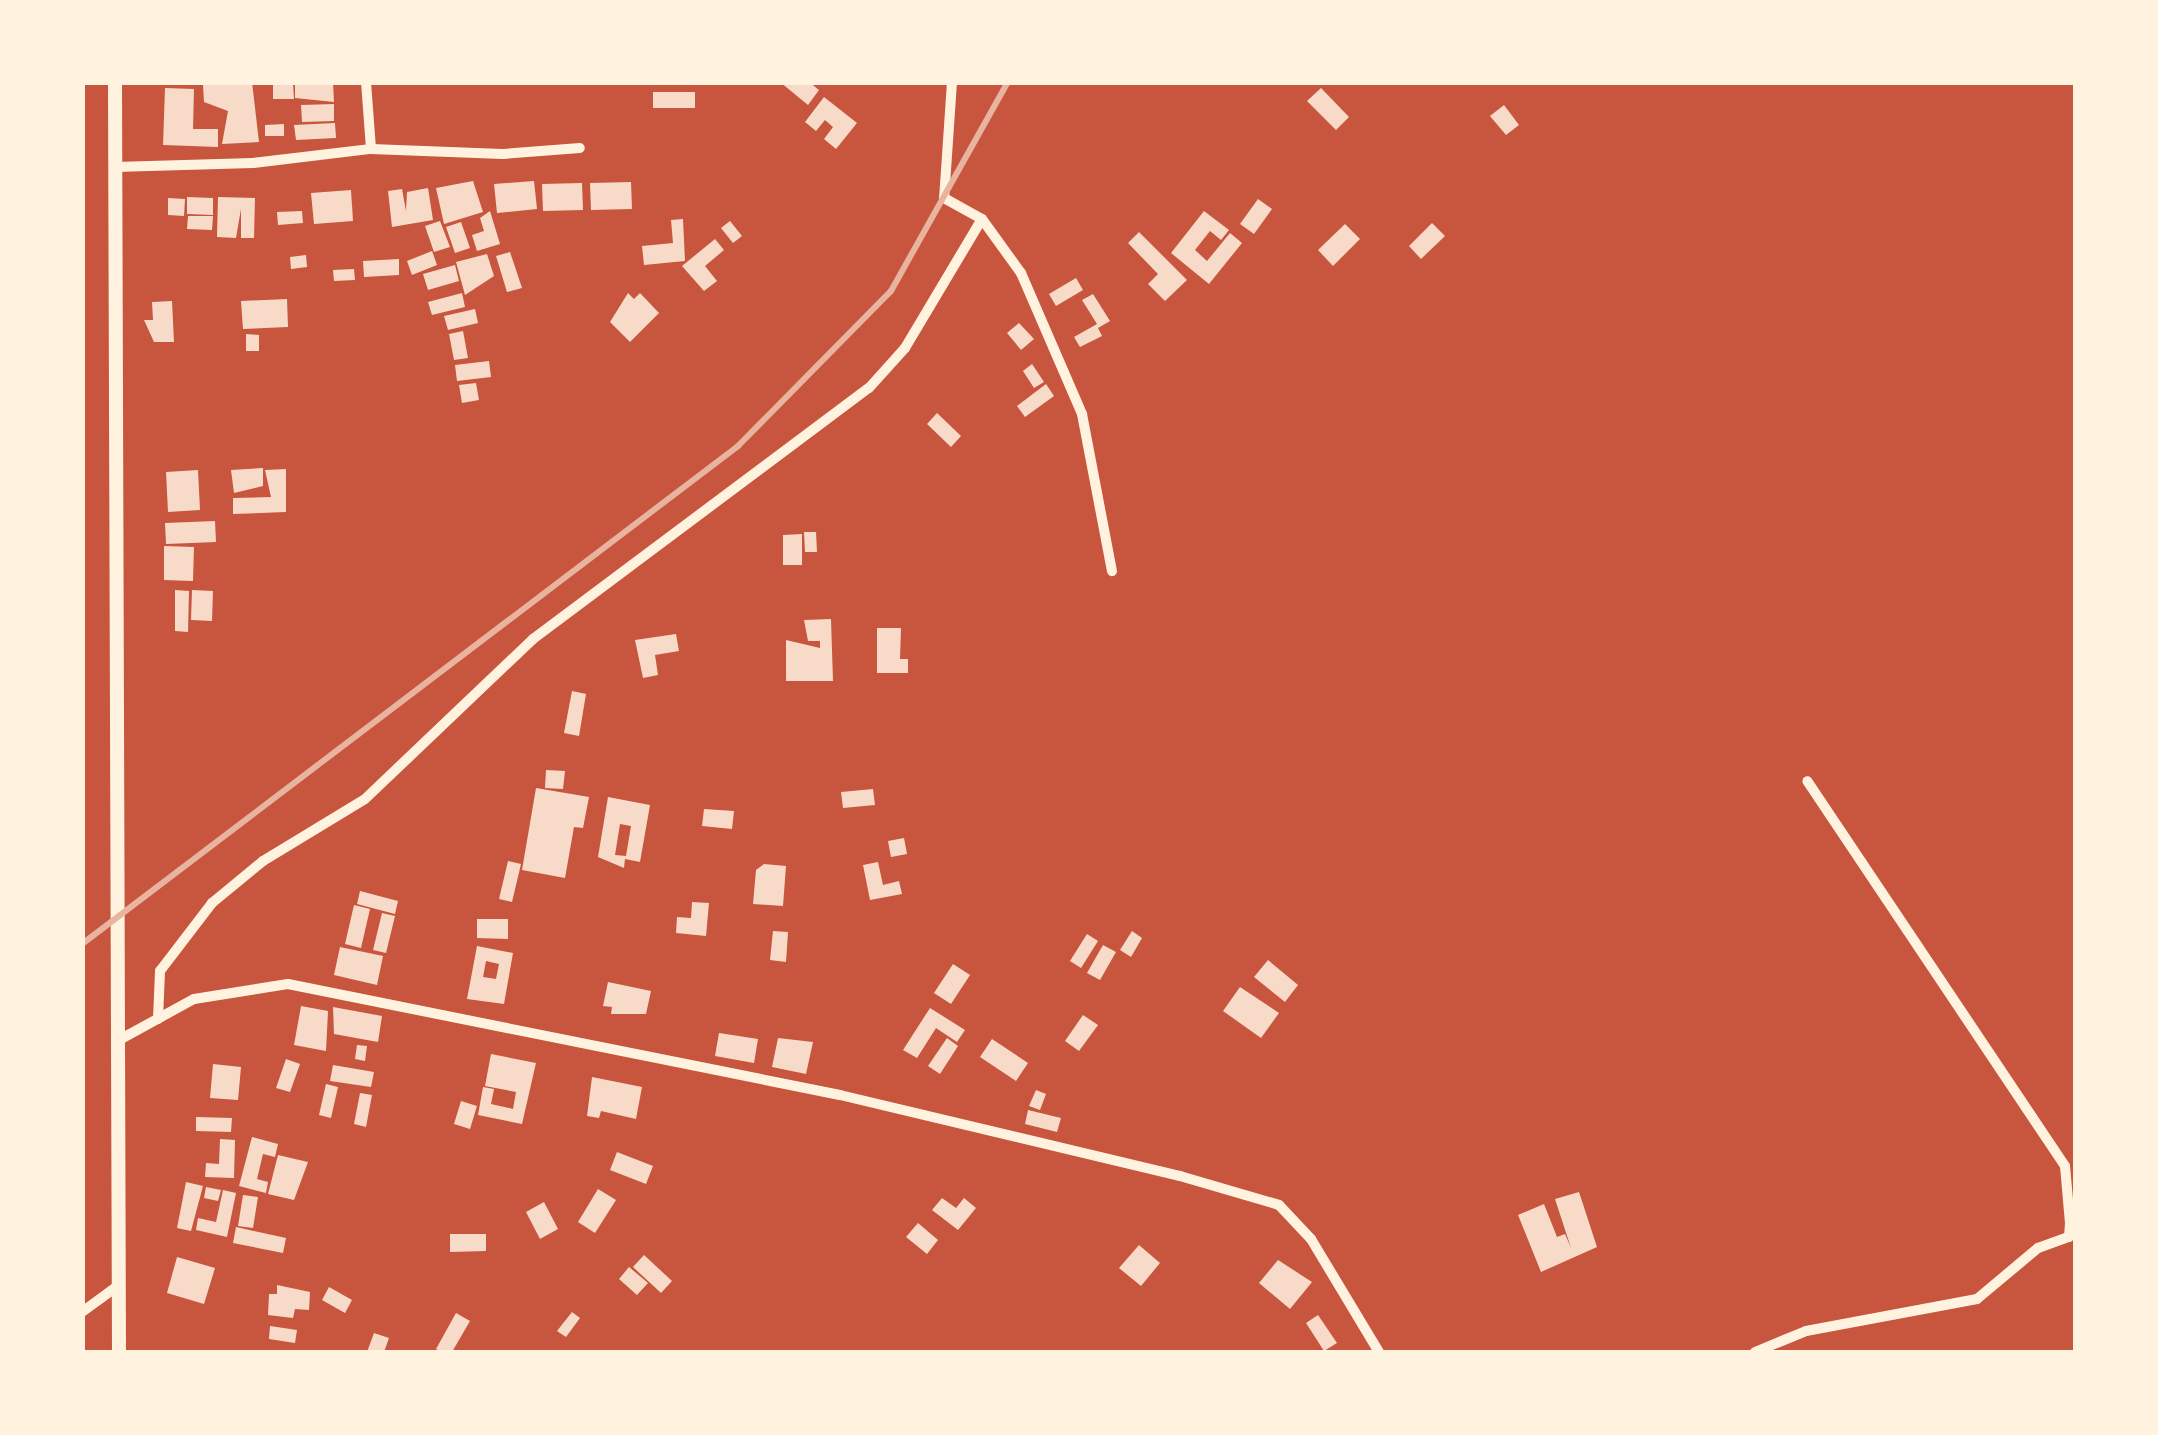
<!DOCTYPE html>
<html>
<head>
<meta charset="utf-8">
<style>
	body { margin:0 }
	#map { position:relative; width:2158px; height:1435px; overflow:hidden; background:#c8553d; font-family:Cabin,sans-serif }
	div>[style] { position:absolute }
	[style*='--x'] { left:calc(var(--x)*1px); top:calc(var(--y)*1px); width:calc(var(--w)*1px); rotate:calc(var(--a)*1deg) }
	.building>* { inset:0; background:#f7dbc8 }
	.minor>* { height:10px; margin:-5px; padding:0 5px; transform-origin:5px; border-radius:5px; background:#fff3e0 }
	.tertiary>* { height:14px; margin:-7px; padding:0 7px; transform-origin:7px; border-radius:7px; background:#fff3e0 }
	.rail>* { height:6px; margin:-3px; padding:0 3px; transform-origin:3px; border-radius:3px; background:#e9b49f }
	span { translate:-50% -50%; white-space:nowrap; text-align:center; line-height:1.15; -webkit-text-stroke:9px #fff3e0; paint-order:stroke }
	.frame { position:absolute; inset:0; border:85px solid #fff3e0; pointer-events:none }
</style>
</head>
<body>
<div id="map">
	<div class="building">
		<i style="clip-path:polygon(252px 82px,259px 142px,222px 144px,228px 111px,204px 102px,203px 85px)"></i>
		<i style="clip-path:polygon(780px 82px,809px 82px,819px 90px,808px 105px)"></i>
		<i style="clip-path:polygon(273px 83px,293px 83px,294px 99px,273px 99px)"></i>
		<i style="clip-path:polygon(333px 83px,334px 102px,295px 98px,295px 84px)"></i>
		<i style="clip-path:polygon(165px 88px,194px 89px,193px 129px,218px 129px,218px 147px,163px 145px)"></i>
		<i style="clip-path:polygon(1321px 88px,1349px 117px,1336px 130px,1307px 101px)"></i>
		<i style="clip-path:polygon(653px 92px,695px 92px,695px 108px,653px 108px)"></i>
		<i style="clip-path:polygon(824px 97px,857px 123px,836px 149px,824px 139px,833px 127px,825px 120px,816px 131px,805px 122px)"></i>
		<i style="clip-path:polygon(334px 104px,334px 121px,302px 122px,301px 105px)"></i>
		<i style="clip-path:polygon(1504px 105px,1519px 125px,1506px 135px,1490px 116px)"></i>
		<i style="clip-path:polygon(335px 123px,336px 138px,296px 140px,294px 125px)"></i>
		<i style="clip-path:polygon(284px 124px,284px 136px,265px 136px,265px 125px)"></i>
		<i style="clip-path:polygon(473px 181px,483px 212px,444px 224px,436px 188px)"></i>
		<i style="clip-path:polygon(534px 181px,537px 209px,497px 213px,494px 184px)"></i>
		<i style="clip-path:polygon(631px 182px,632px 209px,591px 210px,590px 183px)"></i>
		<i style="clip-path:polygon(582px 183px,583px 210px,543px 211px,542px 184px)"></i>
		<i style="clip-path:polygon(428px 188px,433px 220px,392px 227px,388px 191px,402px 189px,406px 211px,407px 192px)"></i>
		<i style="clip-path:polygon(351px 190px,353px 221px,314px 224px,311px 193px)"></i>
		<i style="clip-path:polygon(187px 197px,213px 198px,213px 215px,187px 214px)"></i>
		<i style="clip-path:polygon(218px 197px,255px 198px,254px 238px,241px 238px,241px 209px,236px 238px,217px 237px)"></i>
		<i style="clip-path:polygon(168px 198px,185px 199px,184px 216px,168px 215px)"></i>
		<i style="clip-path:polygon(1258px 199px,1272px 209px,1254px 234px,1240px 224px)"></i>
		<i style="clip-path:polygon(302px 211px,303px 223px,278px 225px,277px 212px)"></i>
		<i style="clip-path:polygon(490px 211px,500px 244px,477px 251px,472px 235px,484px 231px,480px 218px)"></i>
		<i style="clip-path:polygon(1204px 211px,1229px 230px,1221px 240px,1210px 231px,1195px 250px,1207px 261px,1230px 233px,1242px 243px,1209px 284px,1171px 253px)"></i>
		<i style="clip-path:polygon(188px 216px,213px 216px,212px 230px,187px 229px)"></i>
		<i style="clip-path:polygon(683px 219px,685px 261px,644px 265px,642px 246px,673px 243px,671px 220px)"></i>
		<i style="clip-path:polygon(440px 221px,450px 247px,434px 252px,425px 226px)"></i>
		<i style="clip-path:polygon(730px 221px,742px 236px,733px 243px,721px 228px)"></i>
		<i style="clip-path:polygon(461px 222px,470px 248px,455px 253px,446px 227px)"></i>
		<i style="clip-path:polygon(1432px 223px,1445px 236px,1421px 259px,1409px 246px)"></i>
		<i style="clip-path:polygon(1345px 224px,1360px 239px,1333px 266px,1318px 250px)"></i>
		<i style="clip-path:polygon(1139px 232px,1187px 280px,1165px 301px,1148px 284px,1158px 274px,1128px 243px)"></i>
		<i style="clip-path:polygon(715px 239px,724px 250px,705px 266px,717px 281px,704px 291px,682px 266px)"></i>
		<i style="clip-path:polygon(432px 251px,437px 265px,412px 275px,407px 261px)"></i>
		<i style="clip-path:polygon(510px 252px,522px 288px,507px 292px,496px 256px)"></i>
		<i style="clip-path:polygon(487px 254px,494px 276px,465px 295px,456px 262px)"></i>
		<i style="clip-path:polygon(306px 255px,307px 267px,291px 269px,290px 257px)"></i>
		<i style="clip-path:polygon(399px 259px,399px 275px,364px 277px,363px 261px)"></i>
		<i style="clip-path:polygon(455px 265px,459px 281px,428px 290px,423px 274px)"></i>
		<i style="clip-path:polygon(354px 269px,355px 280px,334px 281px,333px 270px)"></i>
		<i style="clip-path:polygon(1076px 278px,1083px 290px,1056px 306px,1049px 294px)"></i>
		<i style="clip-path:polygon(462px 293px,465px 307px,432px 315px,428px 302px)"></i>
		<i style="clip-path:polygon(628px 293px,634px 299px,640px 293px,659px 313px,630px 342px,610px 322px)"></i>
		<i style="clip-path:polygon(1093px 294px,1110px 321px,1098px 328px,1102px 336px,1080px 347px,1074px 337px,1097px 324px,1082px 300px)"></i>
		<i style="clip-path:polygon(287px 299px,288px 327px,243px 329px,241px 301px)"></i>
		<i style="clip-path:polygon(172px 301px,174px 342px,154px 342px,144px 320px,153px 320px,152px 302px)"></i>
		<i style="clip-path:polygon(475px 309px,478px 323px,448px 330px,444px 316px)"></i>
		<i style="clip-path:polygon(1019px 323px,1034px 339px,1021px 350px,1007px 333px)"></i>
		<i style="clip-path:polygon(463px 331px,468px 358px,454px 360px,449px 334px)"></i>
		<i style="clip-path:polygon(246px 334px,259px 335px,259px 351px,246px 351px)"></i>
		<i style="clip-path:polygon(489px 361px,491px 377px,457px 381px,455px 365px)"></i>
		<i style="clip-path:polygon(1032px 364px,1044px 382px,1034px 388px,1023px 371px)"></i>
		<i style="clip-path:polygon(476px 383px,479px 400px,462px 403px,459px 385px)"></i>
		<i style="clip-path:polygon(1046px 384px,1054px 396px,1025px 417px,1017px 406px)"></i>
		<i style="clip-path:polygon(937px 413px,961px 436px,951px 447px,927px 424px)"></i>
		<i style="clip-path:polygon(263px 468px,263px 486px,234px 493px,231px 470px)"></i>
		<i style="clip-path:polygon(286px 469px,286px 512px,233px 514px,233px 498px,271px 497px,265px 470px)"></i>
		<i style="clip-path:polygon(198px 470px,200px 510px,168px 512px,166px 472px)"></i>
		<i style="clip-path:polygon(215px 521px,216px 542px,166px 544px,165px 523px)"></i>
		<i style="clip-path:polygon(804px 532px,816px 532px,817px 552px,805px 552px)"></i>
		<i style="clip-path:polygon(802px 534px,802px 565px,783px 565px,783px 535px)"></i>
		<i style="clip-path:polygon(164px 546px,194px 547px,193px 581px,164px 580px)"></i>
		<i style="clip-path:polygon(175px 590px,189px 591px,188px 632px,175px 631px)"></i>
		<i style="clip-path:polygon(192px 590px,213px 591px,212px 621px,191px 620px)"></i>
		<i style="clip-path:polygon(831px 619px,833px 681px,786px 681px,786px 640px,820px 648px,820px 641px,808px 641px,804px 620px)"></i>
		<i style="clip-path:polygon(877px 628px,901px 628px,900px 659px,908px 659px,908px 673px,877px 673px)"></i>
		<i style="clip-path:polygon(676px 634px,679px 651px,655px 655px,658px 675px,643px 678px,635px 640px)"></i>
		<i style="clip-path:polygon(572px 691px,586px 694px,579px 736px,564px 733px)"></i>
		<i style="clip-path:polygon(546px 770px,565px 771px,563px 789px,545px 788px)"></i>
		<i style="clip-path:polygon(536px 788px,589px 797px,583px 828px,574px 827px,565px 878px,522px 870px)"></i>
		<i style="clip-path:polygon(873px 789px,875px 805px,843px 808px,841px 792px)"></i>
		<i style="clip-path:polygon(evenodd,608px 797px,650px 805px,640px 862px,625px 859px,624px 868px,598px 857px,608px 797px,620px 824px,631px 826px,626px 856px,615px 855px,620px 824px)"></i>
		<i style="clip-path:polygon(704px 809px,734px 811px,732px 829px,702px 826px)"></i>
		<i style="clip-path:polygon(904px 838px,907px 854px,891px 857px,888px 841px)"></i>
		<i style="clip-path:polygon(508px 861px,521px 864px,512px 902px,499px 899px)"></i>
		<i style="clip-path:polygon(878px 862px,883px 885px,899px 881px,902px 894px,870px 900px,863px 865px)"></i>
		<i style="clip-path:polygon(764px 864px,786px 866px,783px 906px,753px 904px,756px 870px)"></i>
		<i style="clip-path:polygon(360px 891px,398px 901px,395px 914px,357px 904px)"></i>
		<i style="clip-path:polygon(692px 902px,709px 903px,706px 936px,676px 933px,677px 917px,691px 918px)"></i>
		<i style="clip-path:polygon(354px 905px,370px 909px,361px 948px,345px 944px)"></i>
		<i style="clip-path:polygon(382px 913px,395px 916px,386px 953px,373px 950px)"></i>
		<i style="clip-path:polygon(477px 919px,508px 919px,508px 939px,477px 938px)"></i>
		<i style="clip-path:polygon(773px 931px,788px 932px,786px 962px,770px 960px)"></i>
		<i style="clip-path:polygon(1132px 931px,1142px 938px,1131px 957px,1120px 950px)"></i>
		<i style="clip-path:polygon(1087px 934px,1098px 941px,1081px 968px,1070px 961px)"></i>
		<i style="clip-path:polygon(1103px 945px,1116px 952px,1100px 980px,1087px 973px)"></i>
		<i style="clip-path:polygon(evenodd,477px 946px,513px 953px,504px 1004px,467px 999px,477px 946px,486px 961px,499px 964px,496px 979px,483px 977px,486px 961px)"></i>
		<i style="clip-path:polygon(340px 947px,383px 956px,377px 985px,334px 975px)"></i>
		<i style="clip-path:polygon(1268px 960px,1298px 985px,1285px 1002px,1254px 977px)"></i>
		<i style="clip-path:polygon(953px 964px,970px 975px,951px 1004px,934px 993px)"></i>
		<i style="clip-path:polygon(608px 982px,651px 991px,646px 1014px,611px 1014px,612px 1007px,603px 1006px)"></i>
		<i style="clip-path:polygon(1240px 987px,1279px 1013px,1261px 1038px,1223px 1011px)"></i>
		<i style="clip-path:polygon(301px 1006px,328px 1011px,326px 1051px,294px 1045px)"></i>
		<i style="clip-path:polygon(333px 1007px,382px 1016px,378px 1042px,334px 1034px)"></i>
		<i style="clip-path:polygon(930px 1008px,965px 1030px,957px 1042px,936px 1028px,917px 1058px,903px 1050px)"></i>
		<i style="clip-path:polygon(1083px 1015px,1098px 1025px,1079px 1051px,1065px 1041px)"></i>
		<i style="clip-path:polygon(719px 1033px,758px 1039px,754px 1063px,715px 1056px)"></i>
		<i style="clip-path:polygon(778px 1038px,813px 1042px,806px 1074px,772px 1067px)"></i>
		<i style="clip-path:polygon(947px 1038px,958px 1046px,940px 1074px,928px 1066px)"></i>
		<i style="clip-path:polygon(992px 1039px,1028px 1063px,1016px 1081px,980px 1057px)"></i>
		<i style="clip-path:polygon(357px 1045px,367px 1046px,365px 1061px,355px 1059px)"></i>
		<i style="clip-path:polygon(491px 1054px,536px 1063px,522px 1124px,478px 1115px,483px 1087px,494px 1089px,491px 1104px,513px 1109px,516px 1092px,485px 1086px)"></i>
		<i style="clip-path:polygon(286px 1059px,300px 1064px,290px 1092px,276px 1088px)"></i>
		<i style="clip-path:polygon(213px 1064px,241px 1067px,238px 1100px,210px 1098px)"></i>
		<i style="clip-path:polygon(333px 1065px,374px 1072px,371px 1087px,330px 1081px)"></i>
		<i style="clip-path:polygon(592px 1077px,642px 1087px,636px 1119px,601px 1111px,599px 1118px,587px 1116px)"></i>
		<i style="clip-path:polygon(326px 1084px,338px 1087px,331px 1118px,319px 1115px)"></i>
		<i style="clip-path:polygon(1036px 1090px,1046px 1094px,1040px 1110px,1029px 1106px)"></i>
		<i style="clip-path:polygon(360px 1093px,372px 1095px,366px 1127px,354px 1124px)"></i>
		<i style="clip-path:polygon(461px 1101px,477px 1106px,470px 1129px,454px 1124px)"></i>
		<i style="clip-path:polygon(1028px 1110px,1061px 1118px,1057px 1132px,1025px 1124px)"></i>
		<i style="clip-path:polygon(196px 1117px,232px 1118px,231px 1132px,196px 1131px)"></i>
		<i style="clip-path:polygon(252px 1137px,278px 1144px,275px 1157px,263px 1154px,257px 1179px,268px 1182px,266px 1193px,239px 1186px)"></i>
		<i style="clip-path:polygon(220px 1139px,235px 1140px,234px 1178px,205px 1177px,206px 1163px,219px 1164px)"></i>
		<i style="clip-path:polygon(617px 1152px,653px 1166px,646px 1184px,610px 1170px)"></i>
		<i style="clip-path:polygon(278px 1155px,308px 1162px,294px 1200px,268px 1194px)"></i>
		<i style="clip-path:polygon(186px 1182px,203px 1186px,191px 1231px,177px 1228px)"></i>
		<i style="clip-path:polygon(206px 1187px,221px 1190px,218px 1201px,204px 1198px)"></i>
		<i style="clip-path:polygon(598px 1189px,616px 1200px,595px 1233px,578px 1222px)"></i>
		<i style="clip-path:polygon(223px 1190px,236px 1193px,227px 1237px,196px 1230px,198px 1218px,216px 1222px)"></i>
		<i style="clip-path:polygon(1579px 1192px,1597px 1247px,1541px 1272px,1518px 1215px,1544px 1204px,1557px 1237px,1565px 1234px,1571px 1248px,1555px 1199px)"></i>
		<i style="clip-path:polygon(243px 1195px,258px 1197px,253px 1228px,238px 1226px)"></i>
		<i style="clip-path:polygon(942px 1198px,956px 1208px,964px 1198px,976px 1208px,958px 1230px,932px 1210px)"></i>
		<i style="clip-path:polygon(544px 1202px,558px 1229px,540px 1239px,526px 1212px)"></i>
		<i style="clip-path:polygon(918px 1223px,938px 1240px,927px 1254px,906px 1237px)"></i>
		<i style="clip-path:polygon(236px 1227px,286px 1238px,283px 1253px,233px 1243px)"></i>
		<i style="clip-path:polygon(450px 1234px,486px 1234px,486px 1251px,450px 1252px)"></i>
		<i style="clip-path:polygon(1139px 1245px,1160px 1263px,1141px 1286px,1119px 1268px)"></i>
		<i style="clip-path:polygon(644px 1255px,672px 1281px,661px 1293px,633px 1267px)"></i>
		<i style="clip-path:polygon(177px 1257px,215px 1268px,204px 1304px,167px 1293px)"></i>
		<i style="clip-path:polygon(1278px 1260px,1312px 1282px,1290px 1309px,1259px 1283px)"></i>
		<i style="clip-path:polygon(629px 1267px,648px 1283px,637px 1295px,619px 1279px)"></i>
		<i style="clip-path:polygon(277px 1285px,310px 1292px,309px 1310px,295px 1309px,293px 1318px,268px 1315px,269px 1294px,277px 1294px)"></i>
		<i style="clip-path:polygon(329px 1287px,352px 1300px,345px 1313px,322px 1300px)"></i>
		<i style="clip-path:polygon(572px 1312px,580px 1318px,566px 1337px,557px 1331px)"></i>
		<i style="clip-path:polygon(456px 1313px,470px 1321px,452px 1352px,441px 1352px,436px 1349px)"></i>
		<i style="clip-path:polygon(1318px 1315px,1337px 1343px,1324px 1351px,1306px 1323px)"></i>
		<i style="clip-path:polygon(270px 1326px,297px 1330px,295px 1343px,269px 1339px)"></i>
		<i style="clip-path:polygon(374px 1333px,389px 1338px,384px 1352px,367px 1352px)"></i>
	</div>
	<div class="minor">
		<i style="--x:366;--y:82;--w:67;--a:85.7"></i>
		<i style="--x:952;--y:82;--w:116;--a:93.9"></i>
		<i style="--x:944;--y:198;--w:43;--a:28.9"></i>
		<i style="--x:982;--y:219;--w:67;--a:54.2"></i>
		<i style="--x:1021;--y:273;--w:154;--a:66.6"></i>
		<i style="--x:1082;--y:414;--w:160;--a:79.2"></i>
		<i style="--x:115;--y:167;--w:138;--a:-1.7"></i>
		<i style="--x:253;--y:163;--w:119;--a:-6.8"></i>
		<i style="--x:371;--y:149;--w:132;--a:2.2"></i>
		<i style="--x:503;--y:154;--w:77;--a:-4.5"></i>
		<i style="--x:158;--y:1019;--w:48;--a:-87.6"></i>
		<i style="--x:160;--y:971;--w:86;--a:-52.6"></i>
		<i style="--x:212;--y:903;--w:66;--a:-39.5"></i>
		<i style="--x:263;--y:861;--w:119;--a:-31.3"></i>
		<i style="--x:365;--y:799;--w:232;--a:-43.6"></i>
		<i style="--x:533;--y:639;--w:419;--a:-36.8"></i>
		<i style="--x:869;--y:388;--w:54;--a:-48"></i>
		<i style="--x:905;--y:348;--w:150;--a:-59.2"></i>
		<i style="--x:119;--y:1040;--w:85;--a:-28.7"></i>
		<i style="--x:194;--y:999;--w:95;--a:-9.1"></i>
		<i style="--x:288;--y:984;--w:563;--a:11.37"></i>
		<i style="--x:840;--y:1095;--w:350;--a:13.4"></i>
		<i style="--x:1180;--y:1176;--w:103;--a:16.3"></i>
		<i style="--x:1279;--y:1205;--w:47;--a:46.7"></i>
		<i style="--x:1311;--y:1239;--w:132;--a:59"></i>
		<i style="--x:82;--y:1312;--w:46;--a:-36.1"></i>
		<i style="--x:1755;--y:1352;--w:55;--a:-22.4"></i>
		<i style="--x:1806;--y:1331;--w:174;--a:-10.6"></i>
		<i style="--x:1977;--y:1299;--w:80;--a:-39.9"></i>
		<i style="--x:2038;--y:1248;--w:33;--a:-20"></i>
		<i style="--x:2069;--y:1237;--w:14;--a:-86"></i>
		<i style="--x:2070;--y:1223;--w:57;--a:-95"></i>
		<i style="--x:2065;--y:1166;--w:463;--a:-123.8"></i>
	</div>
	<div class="tertiary">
		<i style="--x:115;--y:82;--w:1270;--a:89.82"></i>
	</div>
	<div class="rail">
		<i style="--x:82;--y:944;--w:824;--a:-37.2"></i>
		<i style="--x:738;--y:446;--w:218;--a:-45.4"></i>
		<i style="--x:891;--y:291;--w:240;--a:-60.8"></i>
	</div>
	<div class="frame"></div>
</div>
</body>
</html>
